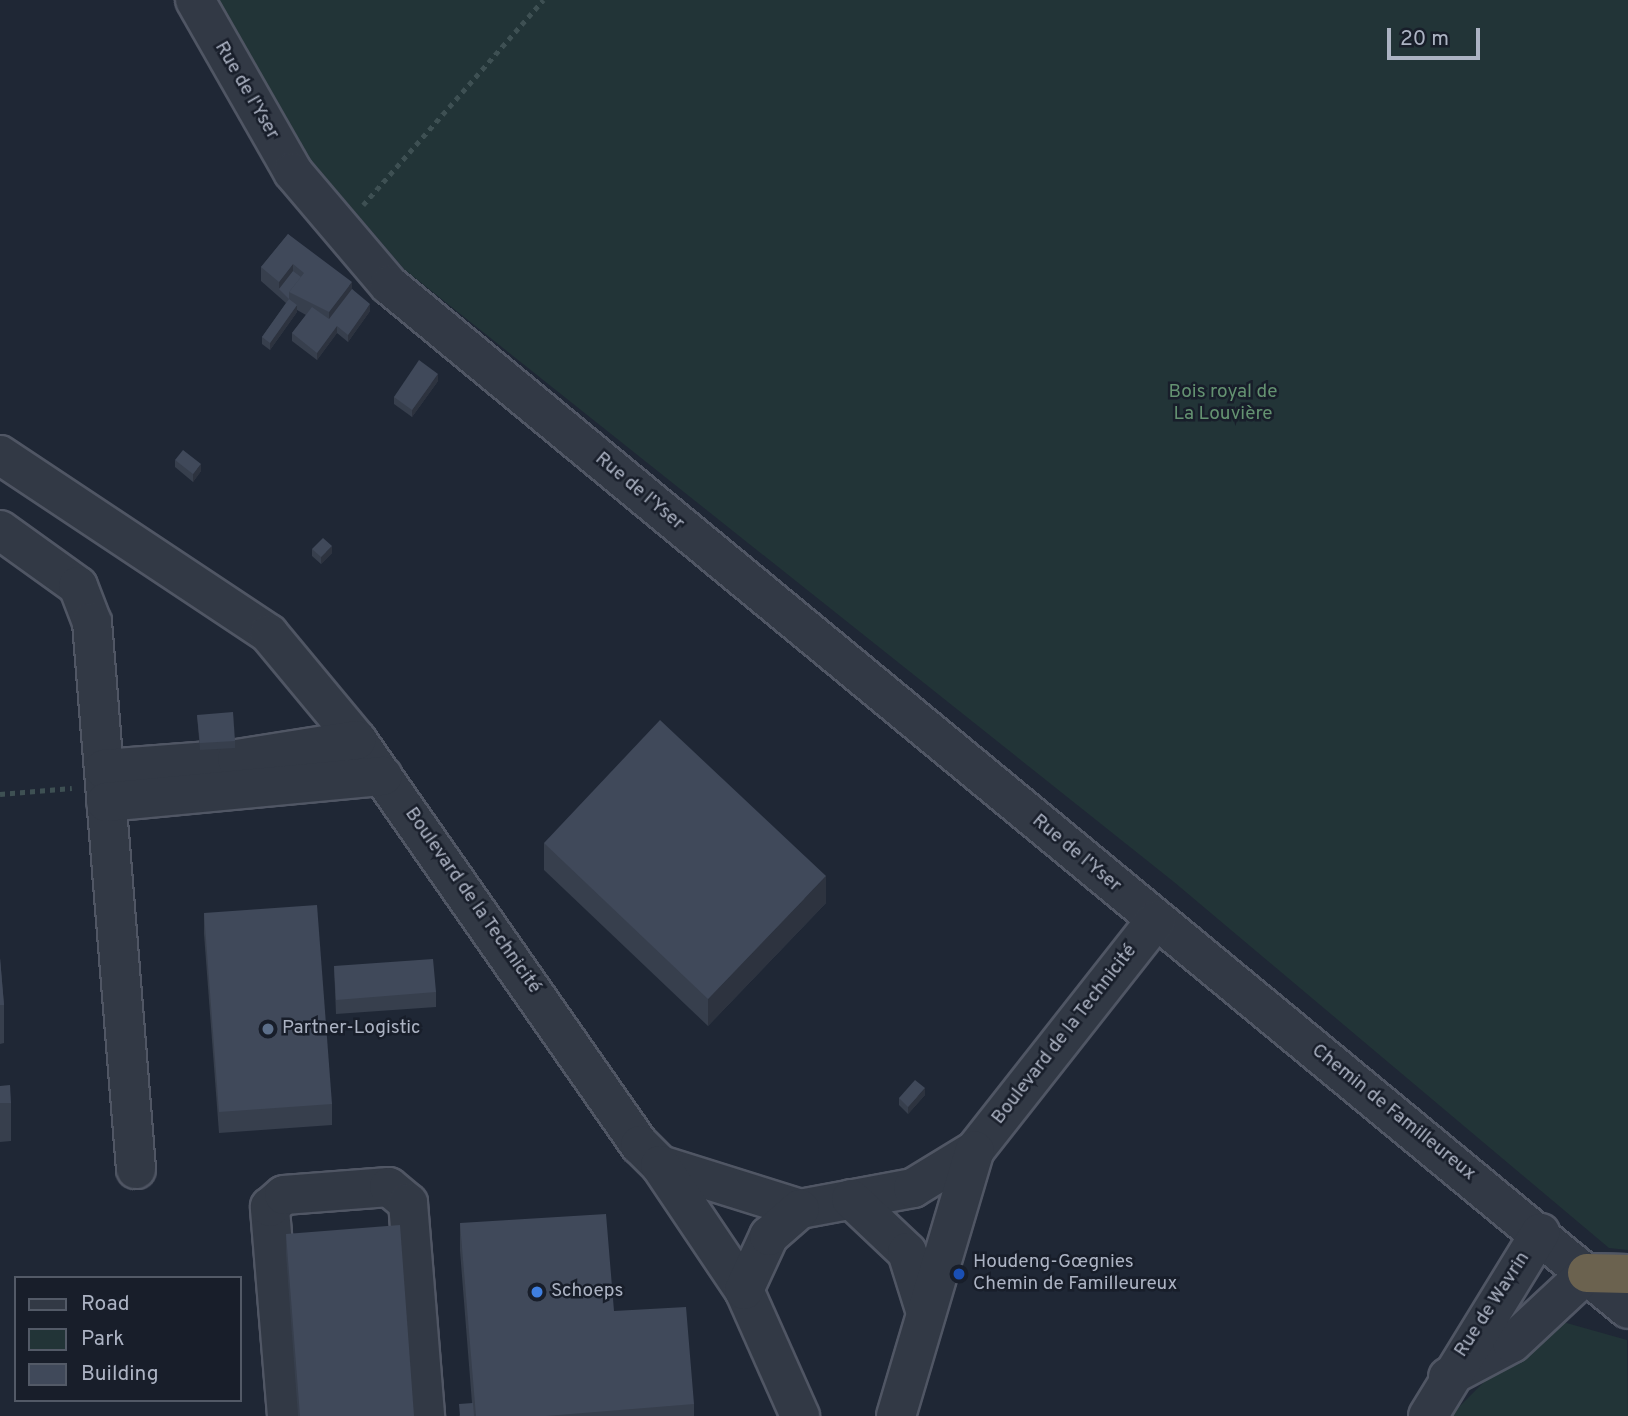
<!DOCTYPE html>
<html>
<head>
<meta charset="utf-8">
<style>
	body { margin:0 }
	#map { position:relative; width:1628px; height:1416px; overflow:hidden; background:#1f2735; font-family:Overpass,sans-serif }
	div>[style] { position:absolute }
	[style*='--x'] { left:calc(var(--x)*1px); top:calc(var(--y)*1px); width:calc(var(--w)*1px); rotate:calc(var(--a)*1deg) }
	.green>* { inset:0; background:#223437 }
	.path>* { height:4.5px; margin-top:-2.25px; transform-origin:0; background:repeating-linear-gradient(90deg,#3e5053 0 5px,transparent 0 10px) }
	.roads { filter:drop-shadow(2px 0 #505664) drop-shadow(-2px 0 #505664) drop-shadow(0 2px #505664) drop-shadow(0 -2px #505664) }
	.minor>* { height:38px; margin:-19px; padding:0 19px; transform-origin:19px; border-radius:19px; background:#323945 }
	.highway>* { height:38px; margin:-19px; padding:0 19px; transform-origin:19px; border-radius:19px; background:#6b624f }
	.wall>* { inset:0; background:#373f4d }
	.shaded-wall>* { inset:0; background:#2d333f }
	.building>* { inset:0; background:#40495a }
	.dots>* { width:19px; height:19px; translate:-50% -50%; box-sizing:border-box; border:4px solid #181e2a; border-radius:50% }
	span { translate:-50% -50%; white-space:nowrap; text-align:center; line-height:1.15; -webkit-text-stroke:5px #181e2a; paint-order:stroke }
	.street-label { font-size:19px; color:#acb3c3 }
	.park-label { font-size:19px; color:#649271 }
	.poi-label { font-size:19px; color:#acb3c3 }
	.left { translate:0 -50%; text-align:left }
	.legend { position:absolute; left:14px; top:1276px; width:228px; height:126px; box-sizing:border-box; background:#181e2a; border:2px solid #535a67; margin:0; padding:9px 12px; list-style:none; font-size:21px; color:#acb3c3 }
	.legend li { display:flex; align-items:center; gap:14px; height:35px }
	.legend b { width:35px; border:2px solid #535a67 }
	.scale { position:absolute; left:1387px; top:28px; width:93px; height:32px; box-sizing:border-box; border:4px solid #acb3c3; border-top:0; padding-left:9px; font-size:21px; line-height:24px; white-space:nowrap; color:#acb3c3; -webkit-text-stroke:5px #181e2a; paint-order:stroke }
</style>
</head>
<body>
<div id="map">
	<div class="green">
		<i style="clip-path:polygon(218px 0,1628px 0,1628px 1250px,1609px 1248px,1174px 882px,405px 270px,308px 157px)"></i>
		<i style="clip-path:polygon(1563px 1322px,1627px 1340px,1628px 1416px,1450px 1416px,1523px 1343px)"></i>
	</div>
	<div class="path">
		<i style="--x:363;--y:205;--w:273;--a:-48.7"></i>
		<i style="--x:0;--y:794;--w:72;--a:-4.8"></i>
	</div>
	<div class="roads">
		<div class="minor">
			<i style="--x:195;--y:0;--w:198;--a:60.3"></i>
			<i style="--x:293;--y:172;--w:148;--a:49.7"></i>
			<i style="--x:389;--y:285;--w:1607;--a:39.57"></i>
			<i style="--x:0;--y:455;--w:323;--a:33.6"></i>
			<i style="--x:269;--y:634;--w:138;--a:50.3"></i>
			<i style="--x:357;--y:740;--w:494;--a:55.1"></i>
			<i style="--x:640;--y:1145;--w:28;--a:45"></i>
			<i style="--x:660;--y:1165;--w:147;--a:17.4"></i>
			<i style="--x:800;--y:1209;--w:115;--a:-10.5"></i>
			<i style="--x:913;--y:1188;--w:73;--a:-31.5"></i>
			<i style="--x:975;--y:1150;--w:293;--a:-51.8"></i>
			<i style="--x:0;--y:530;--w:96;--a:35.7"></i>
			<i style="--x:78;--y:586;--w:39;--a:69"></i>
			<i style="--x:92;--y:622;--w:549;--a:85.4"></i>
			<i style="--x:104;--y:769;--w:133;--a:-4.3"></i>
			<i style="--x:237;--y:759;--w:121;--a:-9"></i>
			<i style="--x:106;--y:802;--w:278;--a:-5.4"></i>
			<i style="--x:660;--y:1165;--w:151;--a:56.1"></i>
			<i style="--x:744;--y:1290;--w:138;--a:66"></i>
			<i style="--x:851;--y:1199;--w:77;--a:43.4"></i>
			<i style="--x:907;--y:1252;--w:64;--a:72.7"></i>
			<i style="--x:744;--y:1290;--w:60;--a:-65.2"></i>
			<i style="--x:769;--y:1236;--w:41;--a:-41.1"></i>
			<i style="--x:1448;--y:1377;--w:72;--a:-28"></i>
			<i style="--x:1512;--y:1343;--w:103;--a:-43"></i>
			<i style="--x:287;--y:1416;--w:210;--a:-94.7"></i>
			<i style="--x:270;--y:1207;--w:18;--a:-41"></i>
			<i style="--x:284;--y:1195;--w:105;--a:-4.4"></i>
			<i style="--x:389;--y:1187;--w:25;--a:40"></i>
			<i style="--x:408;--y:1203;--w:214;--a:85.4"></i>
			<i style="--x:896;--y:1416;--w:277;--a:-73.5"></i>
			<i style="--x:1428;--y:1416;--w:215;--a:-58.5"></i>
		</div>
		<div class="highway">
			<i style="--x:1587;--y:1273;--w:41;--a:1.4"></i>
		</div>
	</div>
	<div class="wall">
		<i style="clip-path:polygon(288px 234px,352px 289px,370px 311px,348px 342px,337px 333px,317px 360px,292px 341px,292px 333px,306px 315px,297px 310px,297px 312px,270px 350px,262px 344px,262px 337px,286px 303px,261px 281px,261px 267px)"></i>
		<i style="clip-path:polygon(438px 381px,412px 417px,394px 404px,394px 397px)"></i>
		<i style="clip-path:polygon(175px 460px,201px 471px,193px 482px,175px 467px)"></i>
		<i style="clip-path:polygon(312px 549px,332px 553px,321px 564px,312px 556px)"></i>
		<i style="clip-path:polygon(197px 715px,235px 741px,235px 748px,200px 750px)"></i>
		<i style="clip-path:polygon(544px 843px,826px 903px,708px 1026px,544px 870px)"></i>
		<i style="clip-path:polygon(204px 913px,332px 1104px,332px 1125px,219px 1133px,204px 934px)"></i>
		<i style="clip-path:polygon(0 958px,4px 1005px,4px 1043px,0 1044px)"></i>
		<i style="clip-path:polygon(334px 966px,436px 992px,436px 1007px,336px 1014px)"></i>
		<i style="clip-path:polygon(0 1086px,11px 1103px,11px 1141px,0 1142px)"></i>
		<i style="clip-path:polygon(925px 1095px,908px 1114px,899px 1105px,899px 1098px)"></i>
		<i style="clip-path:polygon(460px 1223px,614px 1311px,694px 1404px,694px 1416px,459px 1416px,472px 1403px,460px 1251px)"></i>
		<i style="clip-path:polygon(286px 1234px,414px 1416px,298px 1416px,286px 1255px)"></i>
	</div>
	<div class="shaded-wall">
		<i style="clip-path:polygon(293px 264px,293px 278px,279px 289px,279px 282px)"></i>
		<i style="clip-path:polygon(352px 282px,352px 296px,329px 326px,329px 312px)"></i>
		<i style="clip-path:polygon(370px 304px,370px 311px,348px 342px,348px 335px)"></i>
		<i style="clip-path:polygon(297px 305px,297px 312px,270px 350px,270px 343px)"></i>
		<i style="clip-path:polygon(337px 326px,337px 333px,317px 360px,317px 353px)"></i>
		<i style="clip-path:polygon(438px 374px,438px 381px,412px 417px,412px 410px)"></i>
		<i style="clip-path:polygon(201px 464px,201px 471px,193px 482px,193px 474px)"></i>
		<i style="clip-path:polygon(332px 546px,332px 553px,321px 564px,321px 557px)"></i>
		<i style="clip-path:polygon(826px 876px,826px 903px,708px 1026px,708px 999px)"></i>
		<i style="clip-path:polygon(925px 1088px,925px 1095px,908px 1114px,908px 1107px)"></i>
	</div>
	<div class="building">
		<i style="clip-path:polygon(288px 234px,352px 282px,329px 312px,289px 292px,304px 273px,293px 264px,279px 282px,261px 267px)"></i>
		<i style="clip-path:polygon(293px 271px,301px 277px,289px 292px,289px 299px,297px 305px,270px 343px,262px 337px,289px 299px,279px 289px)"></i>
		<i style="clip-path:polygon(352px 289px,370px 304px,348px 335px,337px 326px,317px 353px,292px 333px,312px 307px,329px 319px)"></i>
		<i style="clip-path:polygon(419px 360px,438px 374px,412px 410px,394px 397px)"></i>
		<i style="clip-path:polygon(183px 450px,201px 464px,193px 474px,175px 460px)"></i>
		<i style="clip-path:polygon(323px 538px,332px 546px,321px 557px,312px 549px)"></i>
		<i style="clip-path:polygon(233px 712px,235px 741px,200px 743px,197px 715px)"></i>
		<i style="clip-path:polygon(660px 720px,826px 876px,708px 999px,544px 843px)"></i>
		<i style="clip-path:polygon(317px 905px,332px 1104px,219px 1112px,204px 913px)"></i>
		<i style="clip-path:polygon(0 958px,4px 1005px,0 1005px)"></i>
		<i style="clip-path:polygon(433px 959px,436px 992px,336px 1000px,334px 966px)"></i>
		<i style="clip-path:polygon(915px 1080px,925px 1088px,908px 1107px,899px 1098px)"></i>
		<i style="clip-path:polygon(10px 1085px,11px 1103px,0 1103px,0 1086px)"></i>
		<i style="clip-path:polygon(606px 1214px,614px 1311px,686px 1307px,694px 1404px,546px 1416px,476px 1416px,460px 1223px)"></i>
		<i style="clip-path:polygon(400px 1225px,414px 1416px,300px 1416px,286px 1234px)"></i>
		<i style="clip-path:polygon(473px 1403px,474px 1416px,460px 1416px,459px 1404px)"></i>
	</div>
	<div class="dots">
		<i style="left:268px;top:1029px;background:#5c6f8a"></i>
		<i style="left:959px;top:1274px;background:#1a4fb4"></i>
		<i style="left:537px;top:1292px;background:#3f7fe0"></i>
	</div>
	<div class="street-label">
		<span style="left:246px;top:91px;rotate:60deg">Rue de l'Yser</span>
		<span style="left:639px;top:492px;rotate:40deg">Rue de l'Yser</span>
		<span style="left:1076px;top:854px;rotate:40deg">Rue de l'Yser</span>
		<span style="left:472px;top:901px;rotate:55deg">Boulevard de la Technicité</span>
		<span style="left:1065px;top:1035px;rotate:-52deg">Boulevard de la Technicité</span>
		<span style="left:1393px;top:1113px;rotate:39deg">Chemin de Familleureux</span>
		<span style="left:1493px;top:1305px;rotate:-57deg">Rue de Wavrin</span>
	</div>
	<div class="park-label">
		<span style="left:1223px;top:404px">Bois royal de<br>La Louvière</span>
	</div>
	<div class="poi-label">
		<span class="left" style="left:282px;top:1029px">Partner-Logistic</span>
		<span class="left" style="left:973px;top:1274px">Houdeng-Gœgnies<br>Chemin de Familleureux</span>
		<span class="left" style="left:551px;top:1292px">Schoeps</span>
	</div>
	<ul class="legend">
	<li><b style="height:9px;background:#323945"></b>Road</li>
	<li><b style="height:19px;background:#223437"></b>Park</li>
	<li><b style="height:19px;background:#40495a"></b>Building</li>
	</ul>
	<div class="scale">20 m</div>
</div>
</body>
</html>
